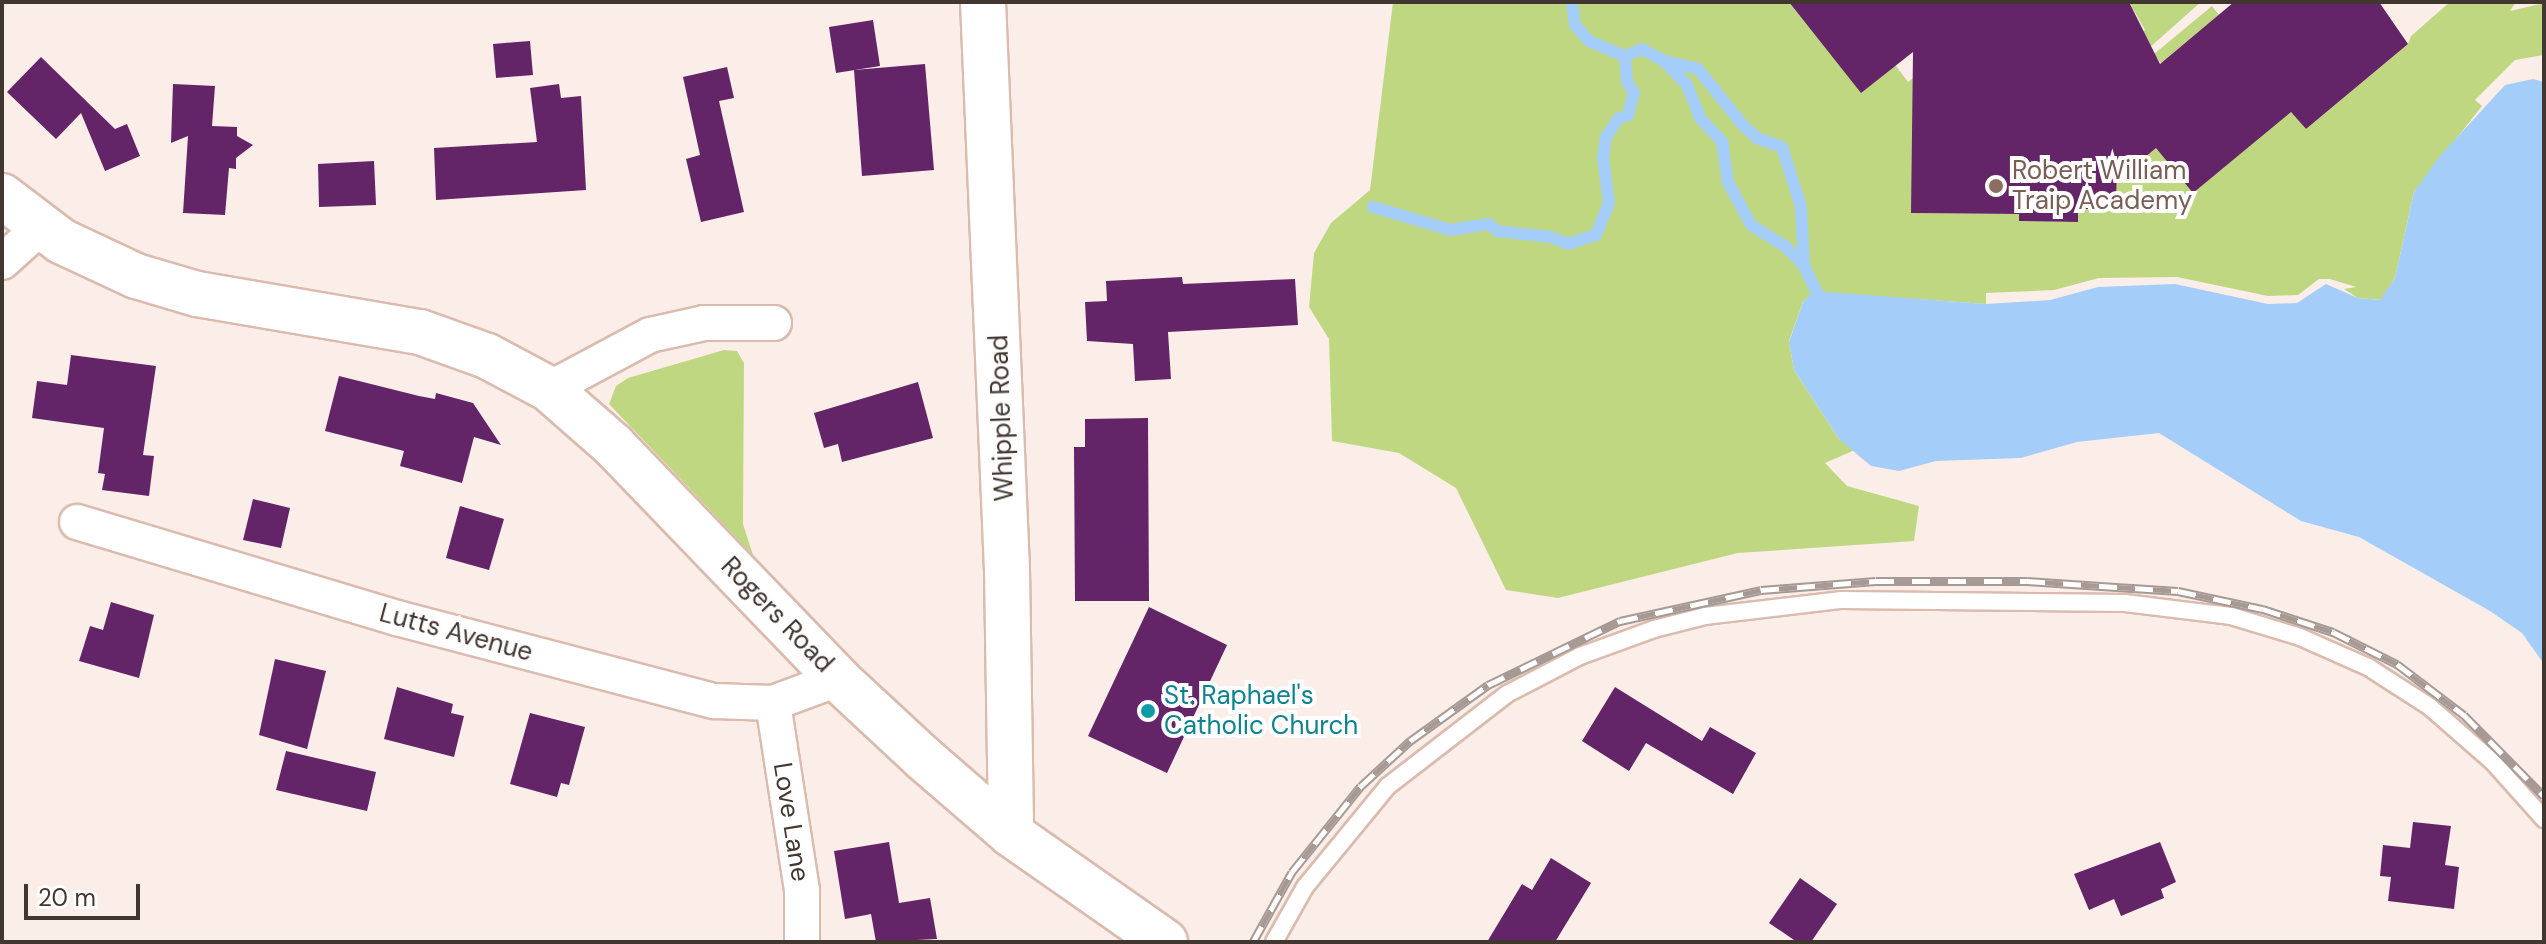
<!DOCTYPE html>
<html>
<head>
<meta charset="utf-8">
<style>
	body { margin:0 }
	#map { position:relative; width:2546px; height:944px; overflow:hidden; background:#fbeee8; font-family:"DM Sans",sans-serif }
	div>[style] { position:absolute }
	[style*='--x'] { left:calc(var(--x)*1px); top:calc(var(--y)*1px); width:calc(var(--w)*1px); rotate:calc(var(--a)*1deg) }
	.green>* { inset:0; background:#c0d782 }
	.water>* { inset:0; background:#a5cdfa }
	.stream>* { height:12px; margin:-6px; padding:0 6px; transform-origin:6px; border-radius:6px; background:#a5cdfa }
	.building>* { inset:0; background:#632568 }
	.roads { filter:drop-shadow(2px 0 #dabbae) drop-shadow(-2px 0 #dabbae) drop-shadow(0 2px #dabbae) drop-shadow(0 -2px #dabbae) }
	.lane>* { height:16px; margin:-8px; padding:0 8px; transform-origin:8px; border-radius:8px; background:#fff }
	.street>* { height:34px; margin:-17px; padding:0 17px; transform-origin:17px; border-radius:17px; background:#fff }
	.secondary>* { height:44px; margin:-22px; padding:0 22px; transform-origin:22px; border-radius:22px; background:#fff }
	.rail>* { height:9px; margin-top:-4.5px; transform-origin:0; background:repeating-linear-gradient(90deg,#fefefe 0 18px,#a79a94 0 36px); box-sizing:border-box; border-block:2px solid #a79a94 }
	.dots>* { width:22px; height:22px; translate:-50% -50%; box-sizing:border-box; border:4px solid #fefefe; border-radius:50% }
	span { translate:-50% -50%; white-space:nowrap; text-align:center; line-height:1.15; -webkit-text-stroke:8px #fefefe; paint-order:stroke }
	.education-label { font-size:26px; color:#785e54 }
	.left { translate:0 -50%; text-align:left }
	.street-label { font-size:26px; color:#423630 }
	.culture-label { font-size:26px; color:#0d838f }
	.frame { position:absolute; inset:0; border:4px solid #423630; pointer-events:none }
	.scale { position:absolute; left:24px; top:884px; width:116px; height:36px; box-sizing:border-box; border:4px solid #423630; border-top:0; padding-left:10px; font-size:24px; line-height:28px; white-space:nowrap; color:#423630; -webkit-text-stroke:6px #fefefe; paint-order:stroke }
</style>
</head>
<body>
<div id="map">
	<div class="green">
		<i style="clip-path:polygon(1393px 2px,1789px 2px,1896px 66px,1908px 82px,1924px 69px,1911px 213px,2019px 214px,2019px 221px,2077px 222px,2078px 209px,2116px 209px,2117px 164px,2137px 164px,2156px 148px,2291px 112px,2306px 129px,2408px 44px,2411px 36px,2450px 2px,2516px 2px,2510px 11px,2544px 3px,2544px 55px,2515px 60px,2475px 100px,2482px 106px,2414px 192px,2395px 278px,2381px 300px,2358px 298px,2344px 289px,2356px 287px,2330px 279px,2319px 279px,2298px 295px,2268px 296px,2177px 277px,2099px 278px,2054px 290px,1986px 293px,1986px 304px,1814px 292px,1803px 302px,1789px 341px,1794px 370px,1839px 439px,1857px 449px,1825px 463px,1847px 486px,1919px 506px,1914px 541px,1738px 553px,1558px 598px,1506px 590px,1456px 488px,1399px 453px,1332px 441px,1329px 339px,1309px 307px,1314px 253px,1331px 223px,1370px 190px)"></i>
		<i style="clip-path:polygon(2129px 2px,2201px 2px,2149px 48px,2138px 35px,2145px 30px)"></i>
		<i style="clip-path:polygon(2212px 6px,2219px 15px,2161px 63px,2154px 54px)"></i>
		<i style="clip-path:polygon(724px 350px,737px 351px,744px 363px,743px 524px,753px 555px,609px 404px,616px 386px,628px 378px)"></i>
	</div>
	<div class="water">
		<i style="clip-path:polygon(2533px 79px,2544px 82px,2544px 664px,2522px 633px,2490px 611px,2359px 537px,2301px 521px,2159px 433px,2077px 442px,2021px 458px,1936px 461px,1899px 471px,1871px 466px,1839px 439px,1794px 370px,1789px 342px,1803px 302px,1814px 291px,1986px 304px,2050px 300px,2098px 287px,2175px 284px,2268px 304px,2297px 303px,2326px 284px,2358px 298px,2380px 300px,2395px 278px,2414px 192px,2439px 157px,2505px 85px)"></i>
	</div>
	<div class="stream">
		<i style="--x:1572;--y:2;--w:23;--a:83"></i>
		<i style="--x:1575;--y:25;--w:21;--a:49"></i>
		<i style="--x:1589;--y:41;--w:39;--a:23"></i>
		<i style="--x:1625;--y:56;--w:18;--a:-22"></i>
		<i style="--x:1642;--y:49;--w:25;--a:29"></i>
		<i style="--x:1664;--y:61;--w:33;--a:46"></i>
		<i style="--x:1687;--y:85;--w:35;--a:68"></i>
		<i style="--x:1700;--y:118;--w:33;--a:47"></i>
		<i style="--x:1722;--y:142;--w:40;--a:81.5"></i>
		<i style="--x:1728;--y:182;--w:49;--a:61.9"></i>
		<i style="--x:1751;--y:225;--w:40;--a:32"></i>
		<i style="--x:1785;--y:246;--w:28;--a:46"></i>
		<i style="--x:1804;--y:266;--w:43;--a:64"></i>
		<i style="--x:1664;--y:61;--w:35;--a:13"></i>
		<i style="--x:1698;--y:69;--w:70;--a:51.3"></i>
		<i style="--x:1742;--y:124;--w:21;--a:43"></i>
		<i style="--x:1757;--y:138;--w:27;--a:20"></i>
		<i style="--x:1782;--y:147;--w:63;--a:72.4"></i>
		<i style="--x:1801;--y:207;--w:59;--a:87.1"></i>
		<i style="--x:1373;--y:207;--w:80;--a:16.6"></i>
		<i style="--x:1450;--y:230;--w:39;--a:-9"></i>
		<i style="--x:1489;--y:224;--w:11;--a:41"></i>
		<i style="--x:1497;--y:231;--w:54;--a:6.3"></i>
		<i style="--x:1551;--y:237;--w:18;--a:22"></i>
		<i style="--x:1568;--y:244;--w:29;--a:-18"></i>
		<i style="--x:1596;--y:235;--w:35;--a:-68"></i>
		<i style="--x:1609;--y:203;--w:46;--a:-97.4"></i>
		<i style="--x:1603;--y:157;--w:20;--a:-81"></i>
		<i style="--x:1606;--y:137;--w:22;--a:-56"></i>
		<i style="--x:1618;--y:119;--w:11;--a:-22"></i>
		<i style="--x:1628;--y:115;--w:23;--a:-75"></i>
		<i style="--x:1634;--y:93;--w:14;--a:-120"></i>
		<i style="--x:1627;--y:81;--w:25;--a:-95"></i>
	</div>
	<div class="building">
		<i style="clip-path:polygon(1789px 2px,2129px 2px,2160px 64px,2234px 2px,2379px 2px,2408px 44px,2306px 129px,2291px 112px,2193px 193px,2156px 148px,2137px 164px,2117px 164px,2116px 209px,2078px 209px,2078px 222px,2019px 221px,2019px 214px,1911px 213px,1913px 52px,1861px 93px)"></i>
		<i style="clip-path:polygon(873px 20px,880px 66px,836px 73px,829px 27px)"></i>
		<i style="clip-path:polygon(530px 41px,533px 75px,496px 78px,493px 44px)"></i>
		<i style="clip-path:polygon(41px 57px,115px 129px,127px 124px,140px 156px,105px 171px,81px 113px,56px 139px,7px 92px)"></i>
		<i style="clip-path:polygon(925px 64px,934px 170px,862px 176px,854px 70px)"></i>
		<i style="clip-path:polygon(727px 67px,734px 98px,719px 101px,744px 212px,701px 222px,686px 159px,700px 155px,683px 77px)"></i>
		<i style="clip-path:polygon(173px 84px,215px 86px,212px 126px,237px 127px,237px 136px,253px 145px,236px 158px,236px 169px,229px 168px,225px 215px,183px 213px,188px 136px,171px 143px)"></i>
		<i style="clip-path:polygon(559px 84px,561px 98px,581px 96px,586px 190px,436px 200px,434px 148px,537px 142px,530px 88px)"></i>
		<i style="clip-path:polygon(374px 161px,376px 205px,319px 207px,318px 164px)"></i>
		<i style="clip-path:polygon(1182px 277px,1183px 284px,1295px 279px,1298px 325px,1168px 332px,1171px 379px,1135px 381px,1133px 344px,1087px 341px,1085px 302px,1107px 301px,1106px 281px)"></i>
		<i style="clip-path:polygon(71px 355px,156px 366px,143px 455px,154px 456px,149px 496px,102px 490px,105px 474px,98px 473px,104px 428px,32px 418px,37px 381px,67px 385px)"></i>
		<i style="clip-path:polygon(339px 376px,419px 396px,435px 399px,436px 393px,473px 403px,501px 445px,474px 437px,462px 483px,400px 466px,404px 451px,325px 431px)"></i>
		<i style="clip-path:polygon(918px 382px,933px 438px,842px 462px,838px 444px,824px 448px,814px 413px)"></i>
		<i style="clip-path:polygon(1148px 418px,1149px 601px,1075px 601px,1074px 447px,1085px 447px,1085px 419px)"></i>
		<i style="clip-path:polygon(253px 499px,290px 508px,281px 548px,243px 540px)"></i>
		<i style="clip-path:polygon(460px 506px,504px 519px,489px 570px,446px 558px)"></i>
		<i style="clip-path:polygon(111px 602px,154px 615px,139px 678px,79px 661px,90px 626px,103px 630px)"></i>
		<i style="clip-path:polygon(1149px 607px,1227px 645px,1167px 773px,1088px 736px)"></i>
		<i style="clip-path:polygon(275px 659px,326px 671px,307px 749px,259px 735px)"></i>
		<i style="clip-path:polygon(397px 687px,453px 704px,451px 713px,464px 716px,454px 757px,384px 739px)"></i>
		<i style="clip-path:polygon(1615px 687px,1702px 741px,1710px 727px,1756px 753px,1733px 794px,1646px 743px,1629px 771px,1582px 741px)"></i>
		<i style="clip-path:polygon(530px 713px,585px 727px,569px 785px,561px 783px,557px 797px,510px 784px)"></i>
		<i style="clip-path:polygon(286px 751px,376px 772px,367px 811px,276px 790px)"></i>
		<i style="clip-path:polygon(2413px 822px,2451px 826px,2445px 865px,2459px 867px,2454px 909px,2388px 901px,2391px 877px,2380px 876px,2383px 845px,2410px 848px)"></i>
		<i style="clip-path:polygon(889px 842px,899px 903px,930px 898px,937px 939px,876px 942px,871px 914px,845px 919px,834px 851px)"></i>
		<i style="clip-path:polygon(2160px 842px,2176px 882px,2161px 889px,2164px 898px,2121px 916px,2114px 899px,2089px 910px,2074px 874px)"></i>
		<i style="clip-path:polygon(1551px 858px,1591px 883px,1555px 942px,1487px 942px,1522px 884px,1532px 890px)"></i>
		<i style="clip-path:polygon(1800px 878px,1837px 904px,1811px 942px,1797px 942px,1769px 923px)"></i>
	</div>
	<div class="roads">
		<div class="lane">
			<i style="--x:1274;--y:942;--w:63;--a:-60.6"></i>
			<i style="--x:1305;--y:887;--w:131;--a:-50.6"></i>
			<i style="--x:1388;--y:786;--w:150;--a:-37.7"></i>
			<i style="--x:1507;--y:694;--w:82;--a:-27.5"></i>
			<i style="--x:1580;--y:656;--w:79;--a:-20"></i>
			<i style="--x:1654;--y:629;--w:53;--a:-14.3"></i>
			<i style="--x:1705;--y:616;--w:138;--a:-6.7"></i>
			<i style="--x:1842;--y:600;--w:283;--a:0.6"></i>
			<i style="--x:2125;--y:603;--w:107;--a:7"></i>
			<i style="--x:2231;--y:616;--w:72;--a:16.9"></i>
			<i style="--x:2300;--y:637;--w:74;--a:23.8"></i>
			<i style="--x:2368;--y:667;--w:74;--a:32.8"></i>
			<i style="--x:2430;--y:707;--w:82;--a:41.1"></i>
			<i style="--x:2492;--y:761;--w:78;--a:48.1"></i>
		</div>
		<div class="street">
			<i style="--x:2;--y:262;--w:52;--a:-41.9"></i>
			<i style="--x:549;--y:389;--w:115;--a:-28.1"></i>
			<i style="--x:650;--y:335;--w:55;--a:-12.5"></i>
			<i style="--x:704;--y:323;--w:70;--a:0"></i>
			<i style="--x:77;--y:522;--w:334;--a:16.7"></i>
			<i style="--x:397;--y:618;--w:328;--a:14.7"></i>
			<i style="--x:714;--y:701;--w:59;--a:1.9"></i>
			<i style="--x:773;--y:703;--w:69;--a:-20.3"></i>
			<i style="--x:773;--y:703;--w:190;--a:81.2"></i>
			<i style="--x:802;--y:891;--w:51;--a:90"></i>
		</div>
		<div class="secondary">
			<i style="--x:983;--y:2;--w:569;--a:87.58"></i>
			<i style="--x:1007;--y:570;--w:264;--a:89.1"></i>
			<i style="--x:2;--y:196;--w:74;--a:37.3"></i>
			<i style="--x:61;--y:241;--w:83;--a:25"></i>
			<i style="--x:136;--y:276;--w:64;--a:16.4"></i>
			<i style="--x:197;--y:294;--w:226;--a:9.7"></i>
			<i style="--x:420;--y:332;--w:71;--a:19.7"></i>
			<i style="--x:487;--y:356;--w:70;--a:28"></i>
			<i style="--x:549;--y:389;--w:86;--a:41.2"></i>
			<i style="--x:614;--y:446;--w:323;--a:46.1"></i>
			<i style="--x:838;--y:679;--w:116;--a:42.9"></i>
			<i style="--x:923;--y:758;--w:116;--a:40.8"></i>
			<i style="--x:1011;--y:834;--w:188;--a:35"></i>
		</div>
	</div>
	<div class="rail">
		<i style="--x:1253;--y:942;--w:80;--a:-60.9"></i>
		<i style="--x:1292;--y:872;--w:110;--a:-51.3"></i>
		<i style="--x:1361;--y:786;--w:67;--a:-42.6"></i>
		<i style="--x:1410;--y:741;--w:96;--a:-35.7"></i>
		<i style="--x:1488;--y:685;--w:147;--a:-25.9"></i>
		<i style="--x:1620;--y:621;--w:144;--a:-12.4"></i>
		<i style="--x:1761;--y:590;--w:115;--a:-4.5"></i>
		<i style="--x:1876;--y:581;--w:151;--a:0"></i>
		<i style="--x:2027;--y:581;--w:151;--a:3.8"></i>
		<i style="--x:2178;--y:591;--w:87;--a:12"></i>
		<i style="--x:2263;--y:609;--w:74;--a:18.2"></i>
		<i style="--x:2333;--y:632;--w:72;--a:26.6"></i>
		<i style="--x:2397;--y:664;--w:84;--a:37.3"></i>
		<i style="--x:2464;--y:715;--w:114;--a:45.4"></i>
	</div>
	<div class="dots">
		<i style="left:1996px;top:186px;background:#8d6e63"></i>
		<i style="left:1148px;top:711px;background:#0f9aa8"></i>
	</div>
	<div class="education-label">
		<span class="left" style="left:2012px;top:186px">Robert William<br>Traip Academy</span>
	</div>
	<div class="street-label">
		<span style="left:1002px;top:418px;rotate:-92deg">Whipple Road</span>
		<span style="left:777px;top:615px;rotate:46deg">Rogers Road</span>
		<span style="left:456px;top:633px;rotate:15deg">Lutts Avenue</span>
		<span style="left:791px;top:822px;rotate:81deg">Love Lane</span>
	</div>
	<div class="culture-label">
		<span class="left" style="left:1164px;top:711px">St. Raphael's<br>Catholic Church</span>
	</div>
	<div class="frame"></div>
	<div class="scale">20 m</div>
</div>
</body>
</html>
